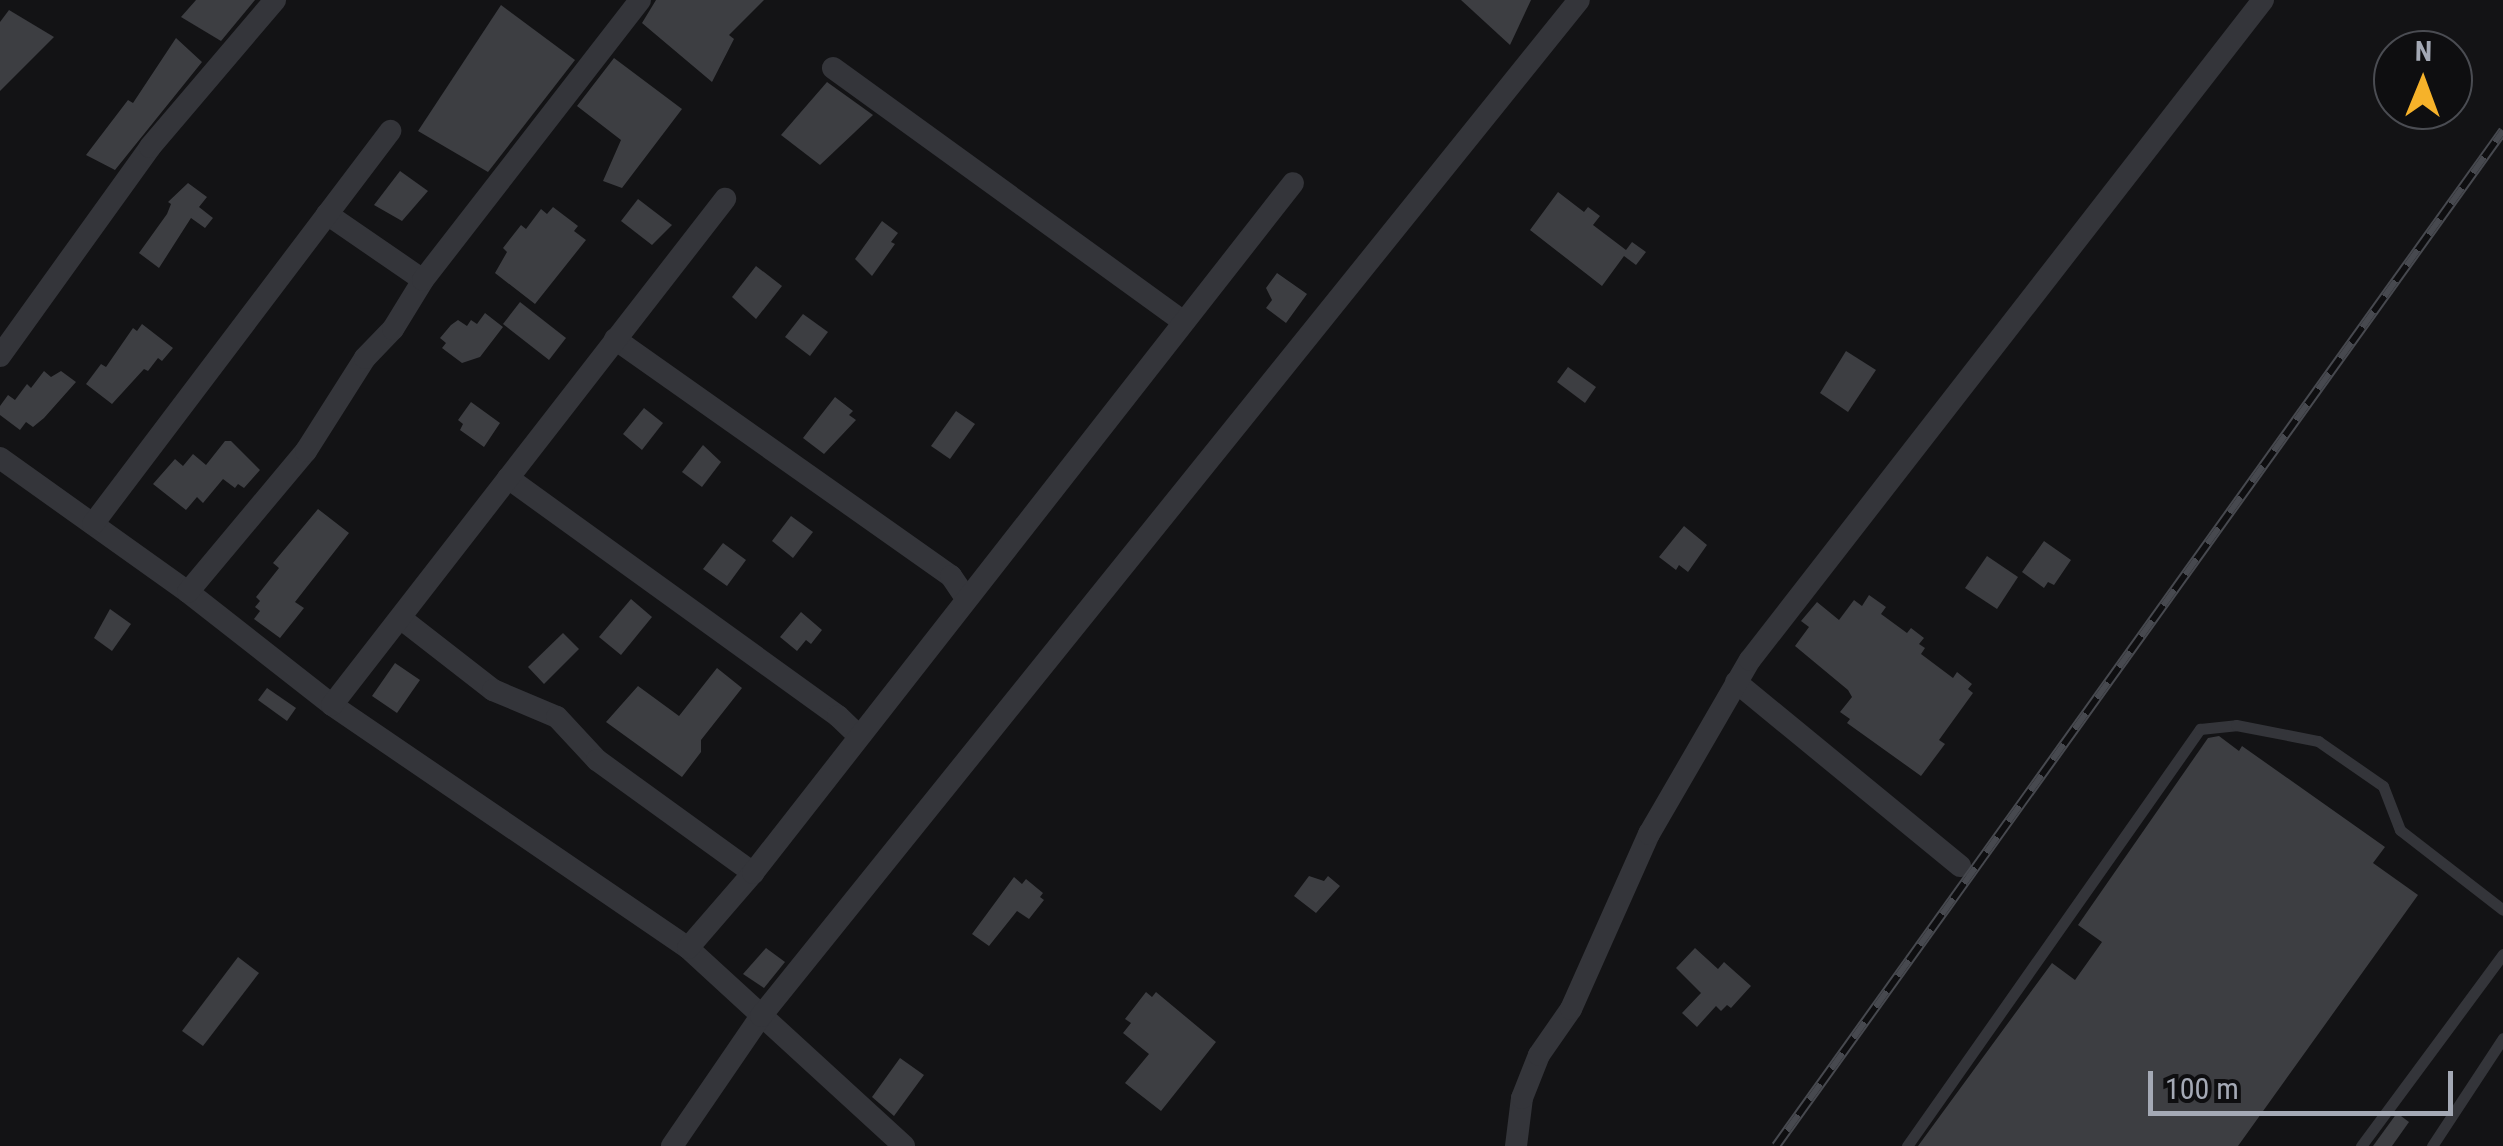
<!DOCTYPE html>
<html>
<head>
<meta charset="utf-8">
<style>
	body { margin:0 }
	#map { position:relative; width:2503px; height:1146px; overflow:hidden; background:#131315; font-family:"Roboto Condensed",sans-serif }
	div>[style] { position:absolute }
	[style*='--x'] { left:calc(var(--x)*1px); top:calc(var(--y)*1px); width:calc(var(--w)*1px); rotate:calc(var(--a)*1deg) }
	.building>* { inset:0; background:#3d3e42 }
	.service>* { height:11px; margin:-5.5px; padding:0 5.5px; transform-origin:5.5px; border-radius:5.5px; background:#34353a }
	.minor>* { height:22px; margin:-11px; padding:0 11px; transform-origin:11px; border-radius:11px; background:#34353a }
	.rail>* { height:10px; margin-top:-5px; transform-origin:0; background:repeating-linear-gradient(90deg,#0e0e10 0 19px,#47494f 0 38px); box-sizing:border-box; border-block:2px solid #47494f }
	span { translate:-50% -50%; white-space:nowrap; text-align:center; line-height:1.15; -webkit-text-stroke:9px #0e0e10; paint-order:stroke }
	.north { position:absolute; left:2373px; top:30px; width:100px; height:100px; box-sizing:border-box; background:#0e0e10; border:2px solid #4a4c52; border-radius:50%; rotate:1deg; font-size:28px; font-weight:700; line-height:40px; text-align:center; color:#a4a9b5 }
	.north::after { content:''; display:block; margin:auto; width:35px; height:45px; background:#f6b22a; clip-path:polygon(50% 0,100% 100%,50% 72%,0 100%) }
	.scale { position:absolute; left:2148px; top:1071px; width:305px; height:45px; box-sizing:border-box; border:5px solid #a4a9b5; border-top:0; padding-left:12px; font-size:30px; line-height:35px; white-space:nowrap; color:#a4a9b5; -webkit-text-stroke:8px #0e0e10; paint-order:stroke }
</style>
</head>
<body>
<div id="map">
	<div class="building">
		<i style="clip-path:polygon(196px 0,255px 0,221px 41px,181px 17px)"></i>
		<i style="clip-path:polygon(764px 0,729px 35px,734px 39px,712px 82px,642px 23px,656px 0)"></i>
		<i style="clip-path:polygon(1461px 0,1531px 0,1510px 45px)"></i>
		<i style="clip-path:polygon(501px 5px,575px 60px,488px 172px,418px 131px)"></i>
		<i style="clip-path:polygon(9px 10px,54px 37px,0 91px,0 22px)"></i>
		<i style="clip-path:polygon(176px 38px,202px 62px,115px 170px,86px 155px,128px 100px,133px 103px)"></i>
		<i style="clip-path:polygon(614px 58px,682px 109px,622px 188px,603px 181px,621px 140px,577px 106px)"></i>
		<i style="clip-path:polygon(827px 82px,873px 115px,820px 165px,781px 135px)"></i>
		<i style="clip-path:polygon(400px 171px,428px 191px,402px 221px,374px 205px)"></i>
		<i style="clip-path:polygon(188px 183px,207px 197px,199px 207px,213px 218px,205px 228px,191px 218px,159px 268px,139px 253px,167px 214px,171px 204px,168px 202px)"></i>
		<i style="clip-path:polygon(1558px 192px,1584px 212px,1588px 207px,1600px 216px,1593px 225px,1626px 250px,1632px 242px,1646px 252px,1636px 265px,1624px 256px,1602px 286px,1530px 230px)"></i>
		<i style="clip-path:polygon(638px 199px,672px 225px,652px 245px,621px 221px)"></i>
		<i style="clip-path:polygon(553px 207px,578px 226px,574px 231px,586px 240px,535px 304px,495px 273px,507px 252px,503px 248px,521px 225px,526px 229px,541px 209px,547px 214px)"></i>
		<i style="clip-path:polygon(882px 221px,898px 233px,891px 242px,895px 244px,872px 276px,855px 259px)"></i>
		<i style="clip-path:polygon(756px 266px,782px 286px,756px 319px,732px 297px)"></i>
		<i style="clip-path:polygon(1277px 273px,1307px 294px,1286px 323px,1266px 308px,1272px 300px,1266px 288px)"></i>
		<i style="clip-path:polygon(520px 302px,566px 338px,549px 360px,503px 324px)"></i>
		<i style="clip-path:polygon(485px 313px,503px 327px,480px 357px,462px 363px,442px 348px,446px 343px,440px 338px,451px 325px,458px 320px,467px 326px,471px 320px,477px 324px)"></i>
		<i style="clip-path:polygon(803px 314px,828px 332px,810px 356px,785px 337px)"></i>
		<i style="clip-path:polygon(142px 324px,173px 348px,162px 361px,158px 358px,148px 371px,144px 369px,112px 404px,86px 384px,101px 364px,106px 367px,133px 328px,137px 331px)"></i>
		<i style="clip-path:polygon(1846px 351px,1876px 370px,1848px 412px,1820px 393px)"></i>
		<i style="clip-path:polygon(1568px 367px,1596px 387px,1585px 403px,1557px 382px)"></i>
		<i style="clip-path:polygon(44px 371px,51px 377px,61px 371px,76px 382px,44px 418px,33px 427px,26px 422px,20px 430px,0 415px,0 406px,8px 395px,15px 400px,27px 384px,31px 388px)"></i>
		<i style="clip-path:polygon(835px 397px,853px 411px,849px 415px,856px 420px,824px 454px,803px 438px)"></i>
		<i style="clip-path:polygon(471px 402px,500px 423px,484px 447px,460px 430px,463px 424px,458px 420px)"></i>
		<i style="clip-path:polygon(644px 408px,663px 423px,642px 450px,623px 434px)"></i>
		<i style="clip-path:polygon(956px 411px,975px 424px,950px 459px,931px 446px)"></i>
		<i style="clip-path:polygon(225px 441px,231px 441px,260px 470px,244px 488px,238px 484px,235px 488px,223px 479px,203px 503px,197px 497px,186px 510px,153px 484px,175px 459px,183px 466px,193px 454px,206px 465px)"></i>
		<i style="clip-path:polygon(703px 445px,721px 462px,702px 487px,682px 472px)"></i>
		<i style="clip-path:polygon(318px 509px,349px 533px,295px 602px,304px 608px,280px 638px,254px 619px,260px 611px,255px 607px,260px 601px,256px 597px,279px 568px,273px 563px)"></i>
		<i style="clip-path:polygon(791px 516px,813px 532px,793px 558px,772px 541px)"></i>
		<i style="clip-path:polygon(1684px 526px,1707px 545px,1688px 572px,1679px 565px,1676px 570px,1659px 557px)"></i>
		<i style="clip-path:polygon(2044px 541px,2071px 560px,2054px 585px,2048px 582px,2044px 588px,2022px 572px)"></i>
		<i style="clip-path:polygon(723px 543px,746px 560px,727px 586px,703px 569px)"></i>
		<i style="clip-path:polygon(1987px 556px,2018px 577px,1997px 609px,1965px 588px)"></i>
		<i style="clip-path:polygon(1869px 595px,1886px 607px,1881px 614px,1907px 633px,1911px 628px,1924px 638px,1919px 644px,1925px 648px,1921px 654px,1953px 678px,1957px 672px,1972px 684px,1968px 689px,1973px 693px,1939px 740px,1945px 744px,1921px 776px,1847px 723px,1850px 719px,1840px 712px,1852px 697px,1848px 690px,1795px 646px,1809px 627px,1801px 621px,1817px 602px,1839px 620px,1854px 600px,1862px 606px)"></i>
		<i style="clip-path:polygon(631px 599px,652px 617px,621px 655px,599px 637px)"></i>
		<i style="clip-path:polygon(110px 609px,131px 624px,112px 651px,94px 638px)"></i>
		<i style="clip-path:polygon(801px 612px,822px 630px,811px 644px,806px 640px,797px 651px,780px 637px)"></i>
		<i style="clip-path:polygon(563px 633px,579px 649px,544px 684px,528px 667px)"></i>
		<i style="clip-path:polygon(395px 663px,420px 680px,397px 713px,372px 696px)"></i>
		<i style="clip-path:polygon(717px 668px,742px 688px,701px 740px,701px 752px,682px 777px,606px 722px,638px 686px,679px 716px)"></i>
		<i style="clip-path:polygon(267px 688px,296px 708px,287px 721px,258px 700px)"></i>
		<i style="clip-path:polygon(2219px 736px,2239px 751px,2242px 746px,2385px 847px,2373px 863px,2418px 895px,2238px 1146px,1918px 1146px,2052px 963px,2075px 980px,2102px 942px,2078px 925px,2208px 738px)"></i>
		<i style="clip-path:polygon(1309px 876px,1324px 881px,1328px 876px,1340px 886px,1316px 913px,1294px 896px)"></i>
		<i style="clip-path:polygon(1014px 877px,1022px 884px,1026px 879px,1043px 893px,1040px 897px,1044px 900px,1029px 919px,1017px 911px,989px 946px,972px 934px)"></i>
		<i style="clip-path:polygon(766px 948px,785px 962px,764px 988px,743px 974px)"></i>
		<i style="clip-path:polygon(1695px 948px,1718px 969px,1724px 962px,1751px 986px,1731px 1008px,1727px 1005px,1721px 1011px,1716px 1006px,1697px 1027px,1682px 1013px,1701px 993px,1676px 968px)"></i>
		<i style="clip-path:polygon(238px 957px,259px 973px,203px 1046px,182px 1031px)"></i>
		<i style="clip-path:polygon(1146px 992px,1152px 997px,1156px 992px,1216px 1042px,1161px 1111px,1125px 1083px,1149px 1054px,1123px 1033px,1131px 1023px,1125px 1019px)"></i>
		<i style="clip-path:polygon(900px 1058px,924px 1075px,894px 1116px,872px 1097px)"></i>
		<i style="clip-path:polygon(2397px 1113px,2409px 1122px,2392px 1146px,2373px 1146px)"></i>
	</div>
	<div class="service">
		<i style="--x:1907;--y:1146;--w:510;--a:-54.91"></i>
		<i style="--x:2200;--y:729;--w:36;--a:-6"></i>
		<i style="--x:2236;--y:725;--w:84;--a:11"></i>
		<i style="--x:2318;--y:741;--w:79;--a:34.7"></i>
		<i style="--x:2383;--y:786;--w:47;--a:68.9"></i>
		<i style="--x:2400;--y:830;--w:130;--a:37.8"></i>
		<i style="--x:2361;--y:1146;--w:239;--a:-53.5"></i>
		<i style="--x:2432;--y:1146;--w:129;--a:-56.7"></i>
	</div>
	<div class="minor">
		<i style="--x:833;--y:68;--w:432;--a:35.9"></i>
		<i style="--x:327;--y:214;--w:116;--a:34.5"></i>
		<i style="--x:615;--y:339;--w:411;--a:35.2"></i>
		<i style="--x:951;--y:576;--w:25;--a:56"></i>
		<i style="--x:0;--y:356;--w:257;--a:-54.3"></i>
		<i style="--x:150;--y:147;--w:193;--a:-49.6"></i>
		<i style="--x:0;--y:458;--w:231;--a:35.5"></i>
		<i style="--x:188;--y:592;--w:183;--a:38.1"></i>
		<i style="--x:332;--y:705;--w:431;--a:34.3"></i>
		<i style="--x:688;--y:948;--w:293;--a:42.5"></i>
		<i style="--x:508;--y:478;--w:407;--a:35.8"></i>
		<i style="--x:838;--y:716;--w:28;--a:44"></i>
		<i style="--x:93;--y:524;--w:493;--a:-52.9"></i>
		<i style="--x:188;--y:592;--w:184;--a:-50.1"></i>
		<i style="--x:306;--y:451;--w:110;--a:-57.6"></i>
		<i style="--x:365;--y:358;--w:40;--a:-46"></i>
		<i style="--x:393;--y:329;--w:57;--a:-58.5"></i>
		<i style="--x:423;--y:280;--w:354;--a:-52.2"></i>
		<i style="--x:403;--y:620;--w:114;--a:37.9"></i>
		<i style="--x:493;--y:690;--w:69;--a:22.9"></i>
		<i style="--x:557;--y:717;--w:59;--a:47.1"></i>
		<i style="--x:597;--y:760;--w:193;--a:35.9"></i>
		<i style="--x:1736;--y:682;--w:290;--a:39.4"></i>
		<i style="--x:332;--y:705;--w:641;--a:-52.16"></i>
		<i style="--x:688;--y:948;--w:99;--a:-49.1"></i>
		<i style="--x:753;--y:873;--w:876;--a:-51.95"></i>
		<i style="--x:672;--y:1146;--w:158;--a:-55.6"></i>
		<i style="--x:761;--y:1016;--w:1304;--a:-51.16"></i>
		<i style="--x:1516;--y:1146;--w:48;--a:-82.9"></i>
		<i style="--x:1522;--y:1098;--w:46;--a:-68.4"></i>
		<i style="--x:1539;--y:1055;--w:56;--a:-55.2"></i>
		<i style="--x:1571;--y:1009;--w:192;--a:-66"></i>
		<i style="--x:1649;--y:834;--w:201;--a:-59.9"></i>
		<i style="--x:1750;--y:660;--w:836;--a:-52.14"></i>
	</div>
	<div class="rail">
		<i style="--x:1776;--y:1146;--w:1249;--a:-54.39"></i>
	</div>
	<div class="north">N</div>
	<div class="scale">100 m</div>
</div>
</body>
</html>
